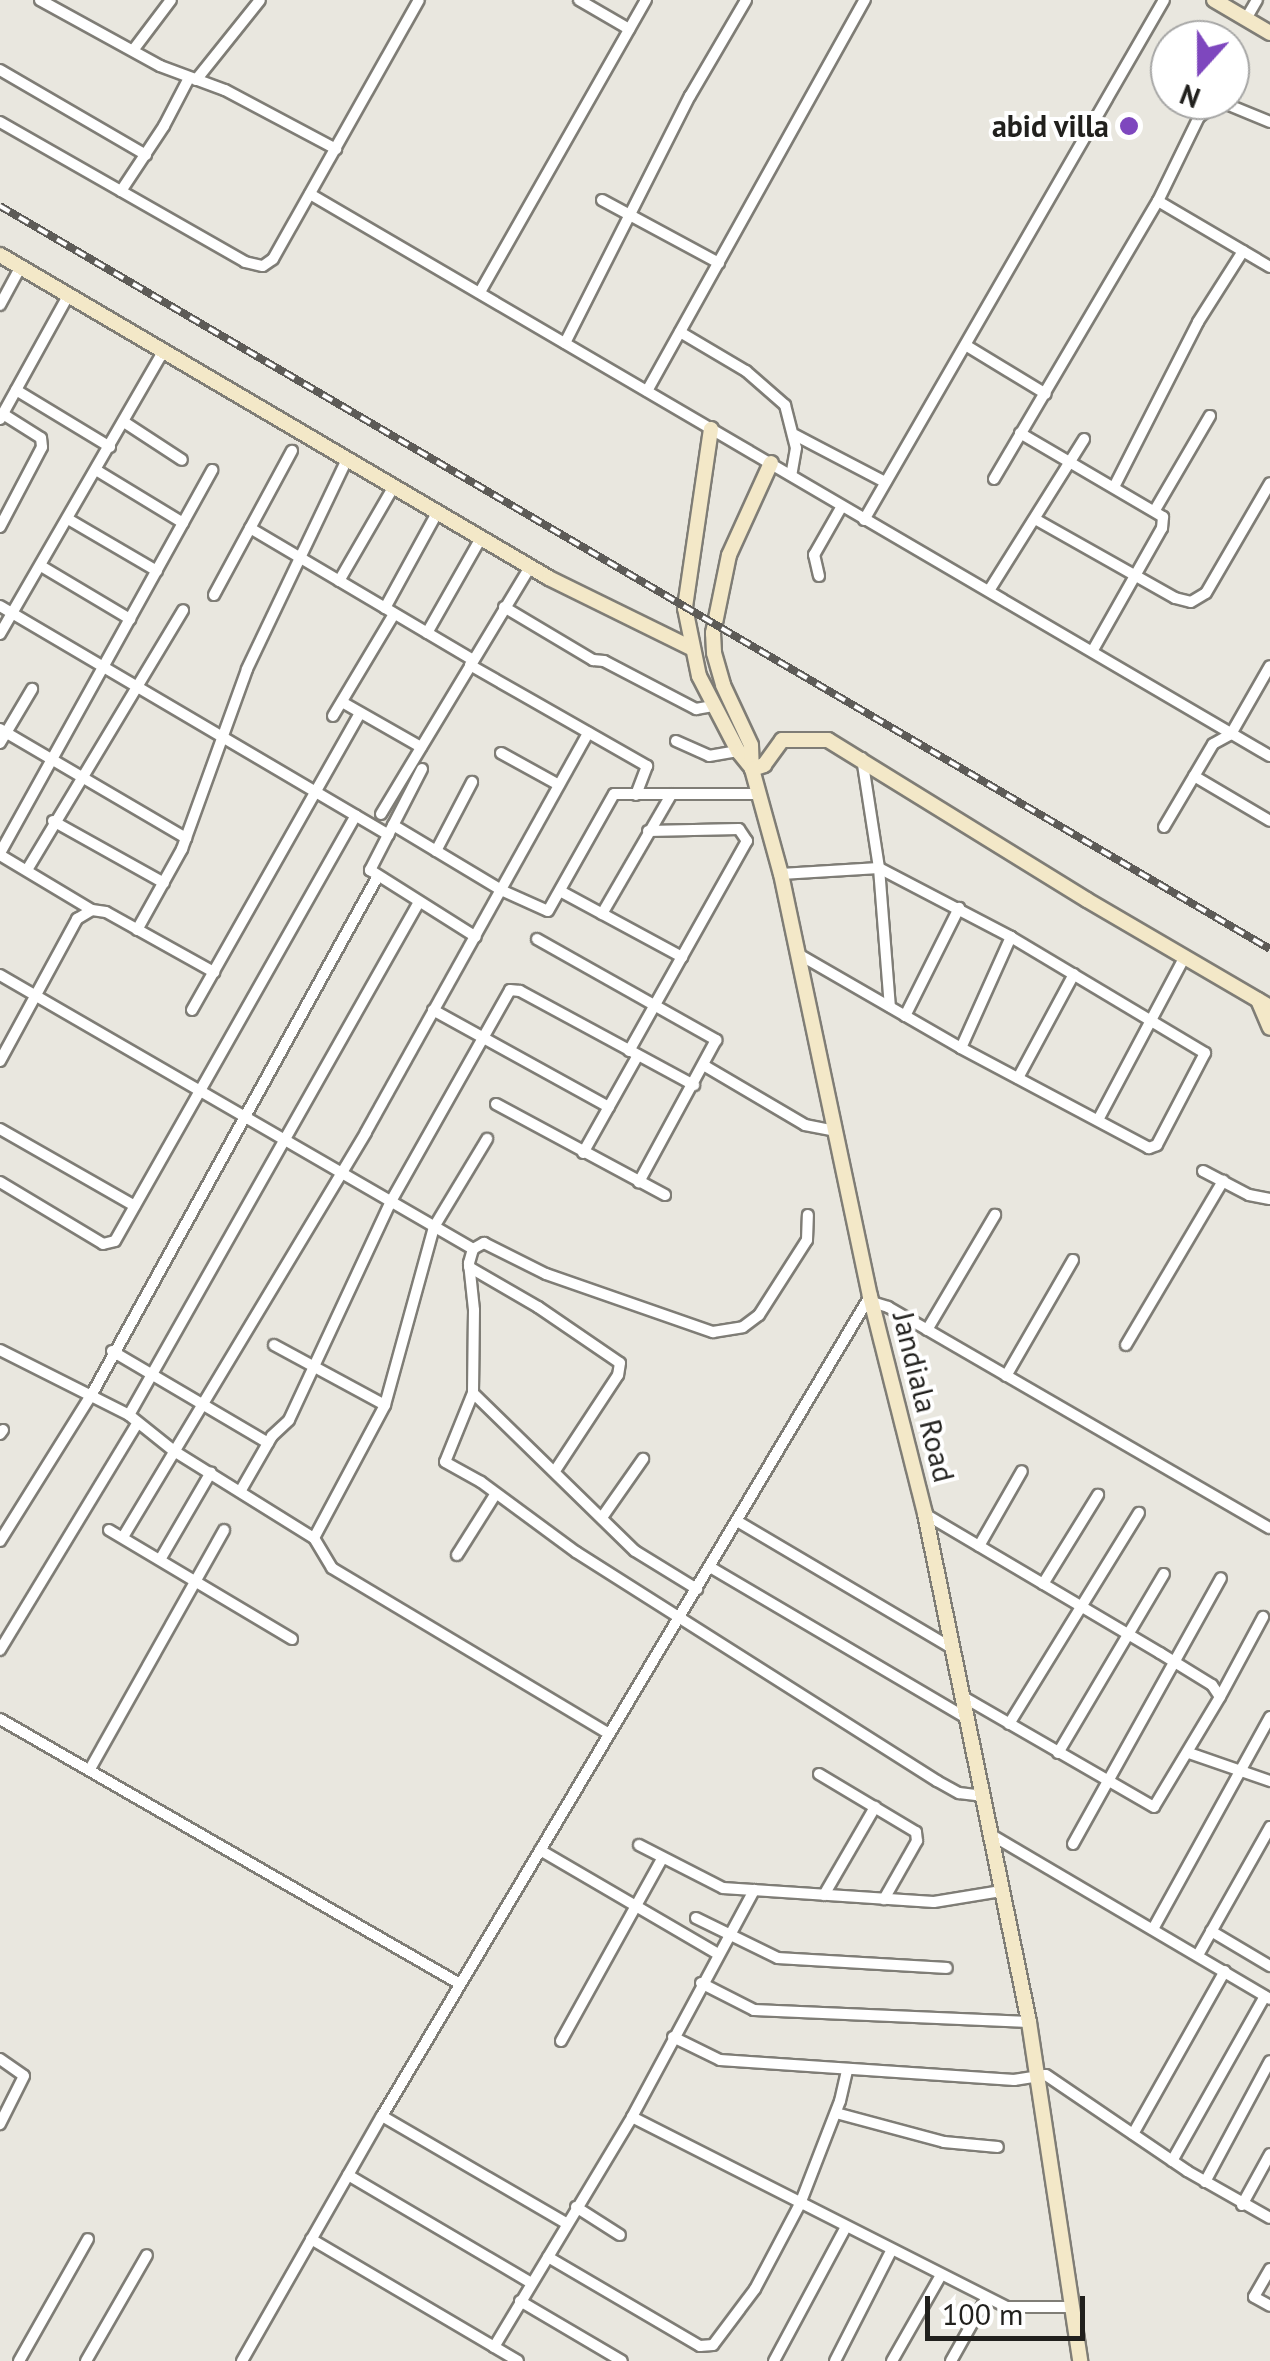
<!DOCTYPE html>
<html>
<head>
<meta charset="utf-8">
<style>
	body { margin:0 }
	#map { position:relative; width:1270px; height:2361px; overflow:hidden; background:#e9e7df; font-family:"PT Sans",sans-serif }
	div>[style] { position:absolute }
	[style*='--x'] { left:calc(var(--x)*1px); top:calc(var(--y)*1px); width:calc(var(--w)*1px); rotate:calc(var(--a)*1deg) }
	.roads { filter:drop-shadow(2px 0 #7f7d76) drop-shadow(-2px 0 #7f7d76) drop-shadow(0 2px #7f7d76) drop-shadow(0 -2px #7f7d76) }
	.street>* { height:10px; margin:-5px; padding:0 5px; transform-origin:5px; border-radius:5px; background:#fff }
	.secondary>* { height:14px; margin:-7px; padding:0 7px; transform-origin:7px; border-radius:7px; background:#f3e8c8 }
	.rail>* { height:8px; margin-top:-4px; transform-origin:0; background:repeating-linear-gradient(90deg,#fff 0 11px,#5d5b57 0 22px); box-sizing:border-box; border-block:2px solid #5d5b57 }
	.dots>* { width:28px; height:28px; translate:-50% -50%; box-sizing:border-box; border:5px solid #fff; border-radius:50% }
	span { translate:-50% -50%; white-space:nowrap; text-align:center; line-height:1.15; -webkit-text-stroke:8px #fff; paint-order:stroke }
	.poi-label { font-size:30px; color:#21201d; font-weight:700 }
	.right { translate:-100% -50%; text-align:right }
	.street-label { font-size:30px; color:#21201d }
	.north { position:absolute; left:1150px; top:20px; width:100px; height:100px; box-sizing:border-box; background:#fff; border:2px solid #a6a6a5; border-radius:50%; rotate:201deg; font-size:28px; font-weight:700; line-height:40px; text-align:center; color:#21201d }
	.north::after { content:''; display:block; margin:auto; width:35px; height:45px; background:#7e47be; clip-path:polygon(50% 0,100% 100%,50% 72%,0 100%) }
	.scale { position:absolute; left:925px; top:2296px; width:160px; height:45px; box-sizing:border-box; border:5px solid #21201d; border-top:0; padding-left:12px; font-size:30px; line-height:35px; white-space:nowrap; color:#21201d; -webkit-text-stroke:8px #fff; paint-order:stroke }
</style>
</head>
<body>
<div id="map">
	<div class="roads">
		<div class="street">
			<i style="--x:40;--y:0;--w:137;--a:28.8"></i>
			<i style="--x:160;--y:66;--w:69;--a:20.3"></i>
			<i style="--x:225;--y:90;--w:126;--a:28"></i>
			<i style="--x:579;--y:0;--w:58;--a:30.1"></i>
			<i style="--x:1246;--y:19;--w:22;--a:-60"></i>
			<i style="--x:134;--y:49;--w:61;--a:-52.9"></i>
			<i style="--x:0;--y:70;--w:169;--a:30.2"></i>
			<i style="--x:196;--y:80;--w:102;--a:-51.3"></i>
			<i style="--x:0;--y:122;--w:282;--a:29.7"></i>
			<i style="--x:245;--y:262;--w:18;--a:13"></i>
			<i style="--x:263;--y:266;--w:12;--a:-35"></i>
			<i style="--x:273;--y:259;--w:297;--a:-60.6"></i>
			<i style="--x:121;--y:191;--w:78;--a:-56.5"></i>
			<i style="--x:164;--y:126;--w:54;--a:-62.5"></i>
			<i style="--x:310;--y:194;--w:1112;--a:30.35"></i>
			<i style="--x:602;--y:200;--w:133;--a:28.3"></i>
			<i style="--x:1158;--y:201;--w:130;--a:30.5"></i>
			<i style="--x:480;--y:292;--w:336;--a:-60.4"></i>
			<i style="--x:0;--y:305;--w:42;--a:-61.6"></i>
			<i style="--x:680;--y:332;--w:77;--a:30.6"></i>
			<i style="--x:746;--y:371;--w:52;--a:41.1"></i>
			<i style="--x:785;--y:405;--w:44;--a:75.7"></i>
			<i style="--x:796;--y:448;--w:27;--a:100"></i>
			<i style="--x:565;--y:343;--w:277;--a:-63.2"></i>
			<i style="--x:690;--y:96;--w:111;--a:-59.7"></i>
			<i style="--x:967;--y:346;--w:92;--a:31.3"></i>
			<i style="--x:16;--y:390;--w:110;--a:31.2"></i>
			<i style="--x:647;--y:391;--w:448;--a:-60.9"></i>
			<i style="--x:0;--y:419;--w:141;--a:-61.1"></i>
			<i style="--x:124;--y:422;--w:69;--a:33.2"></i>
			<i style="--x:1020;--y:433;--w:166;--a:30.4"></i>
			<i style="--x:1163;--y:517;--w:11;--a:95"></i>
			<i style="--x:1162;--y:528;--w:140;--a:119.5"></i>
			<i style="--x:795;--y:435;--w:102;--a:27.6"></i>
			<i style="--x:96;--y:470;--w:102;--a:31.3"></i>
			<i style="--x:994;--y:479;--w:323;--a:-59.5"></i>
			<i style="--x:1158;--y:201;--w:93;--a:-64"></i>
			<i style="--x:1199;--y:117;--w:26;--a:-39"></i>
			<i style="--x:1219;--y:101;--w:55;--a:22.4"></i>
			<i style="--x:1114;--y:487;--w:185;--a:-63"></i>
			<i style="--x:1198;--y:322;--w:84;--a:-57.6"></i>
			<i style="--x:1155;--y:510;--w:109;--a:-59.7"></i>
			<i style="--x:68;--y:519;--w:103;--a:30.3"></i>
			<i style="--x:1035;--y:519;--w:161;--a:29.4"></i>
			<i style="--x:1175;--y:598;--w:16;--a:14"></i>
			<i style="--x:1191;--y:602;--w:17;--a:-31"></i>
			<i style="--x:1206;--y:593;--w:127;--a:-59.8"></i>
			<i style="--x:864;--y:520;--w:600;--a:-60.02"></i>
			<i style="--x:0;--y:527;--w:90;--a:-62.3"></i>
			<i style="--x:42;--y:447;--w:9;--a:-96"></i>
			<i style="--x:41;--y:438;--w:45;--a:-147.7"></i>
			<i style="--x:250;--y:528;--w:259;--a:30.6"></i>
			<i style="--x:41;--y:566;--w:104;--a:30.8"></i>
			<i style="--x:819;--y:576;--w:22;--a:-103"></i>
			<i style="--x:814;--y:555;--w:56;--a:-60.3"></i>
			<i style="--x:339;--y:581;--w:108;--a:-59.9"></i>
			<i style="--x:990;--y:589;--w:177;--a:-57.9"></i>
			<i style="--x:214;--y:595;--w:164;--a:-61.6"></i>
			<i style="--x:0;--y:606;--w:451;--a:30.5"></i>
			<i style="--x:504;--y:607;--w:104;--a:30.8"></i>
			<i style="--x:593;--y:660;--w:11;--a:5"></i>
			<i style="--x:604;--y:661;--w:104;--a:27.6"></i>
			<i style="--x:696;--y:709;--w:17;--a:-10"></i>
			<i style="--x:385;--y:608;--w:108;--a:-61.3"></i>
			<i style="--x:427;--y:633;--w:109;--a:-60.4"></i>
			<i style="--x:0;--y:634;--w:324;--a:-60"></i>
			<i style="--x:470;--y:665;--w:204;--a:29.7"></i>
			<i style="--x:647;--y:766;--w:31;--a:111"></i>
			<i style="--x:342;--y:702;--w:91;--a:29.7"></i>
			<i style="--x:333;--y:716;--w:119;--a:-59.1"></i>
			<i style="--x:0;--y:729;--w:216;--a:30.4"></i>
			<i style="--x:676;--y:741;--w:36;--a:24"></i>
			<i style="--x:709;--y:756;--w:29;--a:-10"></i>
			<i style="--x:0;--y:743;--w:63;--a:-59.3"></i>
			<i style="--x:501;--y:753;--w:66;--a:28.9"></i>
			<i style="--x:862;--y:758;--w:111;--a:81.2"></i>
			<i style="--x:879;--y:868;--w:139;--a:85.5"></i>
			<i style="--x:422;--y:769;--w:114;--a:117.2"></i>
			<i style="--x:370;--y:870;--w:125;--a:32.3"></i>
			<i style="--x:1194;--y:776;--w:88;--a:30.6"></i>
			<i style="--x:381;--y:814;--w:288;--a:-58.9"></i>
			<i style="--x:53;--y:821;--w:127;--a:29.2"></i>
			<i style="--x:393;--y:825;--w:126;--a:31"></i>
			<i style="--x:501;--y:890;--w:51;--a:24.1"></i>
			<i style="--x:548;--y:911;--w:134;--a:-60.6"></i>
			<i style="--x:614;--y:794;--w:146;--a:0"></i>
			<i style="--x:1164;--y:827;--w:96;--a:-59.4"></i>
			<i style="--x:1213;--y:744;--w:21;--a:-29"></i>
			<i style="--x:1231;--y:734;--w:78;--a:-60.2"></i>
			<i style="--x:436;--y:851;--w:78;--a:-62.4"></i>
			<i style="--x:0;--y:853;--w:438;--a:-61"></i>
			<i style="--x:0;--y:855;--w:107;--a:30.9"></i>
			<i style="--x:92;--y:910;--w:14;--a:8"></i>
			<i style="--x:106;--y:912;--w:124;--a:29.1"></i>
			<i style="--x:27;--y:870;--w:303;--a:-59"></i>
			<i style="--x:781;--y:874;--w:98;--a:-3.5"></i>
			<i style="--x:879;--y:868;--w:149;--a:27.6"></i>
			<i style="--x:1011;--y:937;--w:226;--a:30.9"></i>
			<i style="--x:1205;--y:1053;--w:104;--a:117.6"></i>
			<i style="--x:1157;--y:1145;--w:9;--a:159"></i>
			<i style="--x:1149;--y:1148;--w:213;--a:-152"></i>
			<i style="--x:961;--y:1048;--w:188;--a:-150"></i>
			<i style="--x:560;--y:891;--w:139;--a:28.4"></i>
			<i style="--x:602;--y:914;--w:138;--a:-59.9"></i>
			<i style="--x:137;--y:930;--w:93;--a:-60.9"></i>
			<i style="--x:182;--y:849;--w:191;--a:-70.1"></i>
			<i style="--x:247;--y:669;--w:230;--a:-64.5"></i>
			<i style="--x:537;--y:939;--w:206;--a:29.4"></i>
			<i style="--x:716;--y:1040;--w:162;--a:118.5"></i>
			<i style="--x:0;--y:975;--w:547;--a:30.08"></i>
			<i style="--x:473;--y:1249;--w:13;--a:-29"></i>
			<i style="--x:484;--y:1243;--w:69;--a:26.6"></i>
			<i style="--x:546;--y:1274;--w:177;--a:19.2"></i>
			<i style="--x:713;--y:1332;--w:30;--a:-9"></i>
			<i style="--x:743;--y:1327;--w:20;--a:-37"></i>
			<i style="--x:759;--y:1315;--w:89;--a:-57.4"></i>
			<i style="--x:807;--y:1240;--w:25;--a:-88"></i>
			<i style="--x:192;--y:1010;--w:341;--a:-60.5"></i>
			<i style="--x:433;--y:1010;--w:201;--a:28.9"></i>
			<i style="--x:905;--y:1016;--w:121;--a:-63.4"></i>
			<i style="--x:961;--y:1048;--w:122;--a:-65.8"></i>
			<i style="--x:629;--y:1051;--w:241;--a:-60.7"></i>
			<i style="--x:747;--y:841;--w:14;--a:-124"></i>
			<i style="--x:739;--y:829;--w:91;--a:178.7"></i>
			<i style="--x:0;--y:1061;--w:162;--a:-61.5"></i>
			<i style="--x:77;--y:919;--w:17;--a:-31"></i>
			<i style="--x:705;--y:1066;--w:116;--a:30.5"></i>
			<i style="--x:805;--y:1125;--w:32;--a:11"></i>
			<i style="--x:1018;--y:1078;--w:118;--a:-61.7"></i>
			<i style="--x:496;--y:1104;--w:192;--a:28.3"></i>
			<i style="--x:1098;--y:1120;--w:183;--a:-62"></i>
			<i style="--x:0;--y:1129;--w:155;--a:29.7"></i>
			<i style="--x:583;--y:1153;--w:112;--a:-60.7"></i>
			<i style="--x:1203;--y:1171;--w:52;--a:27.6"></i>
			<i style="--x:1249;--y:1195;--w:21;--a:11"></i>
			<i style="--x:0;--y:1182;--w:120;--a:31"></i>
			<i style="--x:103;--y:1244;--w:12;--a:-14"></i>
			<i style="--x:115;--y:1241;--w:489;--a:-60.5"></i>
			<i style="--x:473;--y:1249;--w:15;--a:106"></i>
			<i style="--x:469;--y:1263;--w:47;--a:83.9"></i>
			<i style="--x:474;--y:1310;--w:83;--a:90.7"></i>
			<i style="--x:473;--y:1393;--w:74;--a:112.1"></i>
			<i style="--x:445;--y:1462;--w:41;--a:29.1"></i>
			<i style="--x:481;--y:1482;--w:118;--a:36.4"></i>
			<i style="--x:576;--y:1552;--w:428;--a:32.4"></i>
			<i style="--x:937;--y:1781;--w:25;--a:29"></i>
			<i style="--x:959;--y:1793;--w:23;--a:7"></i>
			<i style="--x:469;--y:1267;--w:80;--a:30.1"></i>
			<i style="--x:538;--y:1307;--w:99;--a:34.3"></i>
			<i style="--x:620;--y:1363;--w:12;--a:99"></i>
			<i style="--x:618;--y:1375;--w:115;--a:123.3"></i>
			<i style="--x:872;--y:1302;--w:17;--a:17"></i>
			<i style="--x:888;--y:1307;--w:441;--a:30.1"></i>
			<i style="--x:927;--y:1330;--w:134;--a:-59.4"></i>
			<i style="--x:274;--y:1345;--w:126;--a:28.4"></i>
			<i style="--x:1126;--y:1345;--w:191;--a:-59.4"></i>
			<i style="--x:0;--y:1350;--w:144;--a:26.7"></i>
			<i style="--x:129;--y:1415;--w:58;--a:38.7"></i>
			<i style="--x:174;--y:1451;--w:165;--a:31.9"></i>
			<i style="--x:314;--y:1538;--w:35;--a:59"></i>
			<i style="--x:332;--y:1568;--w:323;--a:30.9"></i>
			<i style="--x:112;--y:1351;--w:181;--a:30.5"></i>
			<i style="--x:1006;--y:1376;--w:134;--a:-60"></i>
			<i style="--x:473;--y:1393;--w:226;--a:44.3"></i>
			<i style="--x:635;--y:1551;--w:73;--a:31.5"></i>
			<i style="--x:129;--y:1415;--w:589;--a:-60.52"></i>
			<i style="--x:0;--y:1434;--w:5;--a:-53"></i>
			<i style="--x:241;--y:1490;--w:62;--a:-60.1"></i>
			<i style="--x:272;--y:1436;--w:23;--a:-43"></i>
			<i style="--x:289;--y:1420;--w:239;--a:-65"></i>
			<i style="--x:390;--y:1203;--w:244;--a:-60.6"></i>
			<i style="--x:510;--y:990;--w:10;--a:6"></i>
			<i style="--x:520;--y:991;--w:198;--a:28.4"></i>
			<i style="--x:925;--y:1514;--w:273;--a:30.6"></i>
			<i style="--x:1160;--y:1653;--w:61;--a:31.6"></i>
			<i style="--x:1212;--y:1685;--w:14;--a:56"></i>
			<i style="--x:1220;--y:1697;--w:128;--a:121"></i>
			<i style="--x:1154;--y:1807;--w:222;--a:-150"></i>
			<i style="--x:603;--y:1516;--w:70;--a:-54.9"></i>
			<i style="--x:737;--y:1521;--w:250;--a:30.6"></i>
			<i style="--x:109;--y:1530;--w:213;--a:30.8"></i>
			<i style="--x:123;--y:1537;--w:472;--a:-59"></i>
			<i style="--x:366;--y:1132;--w:457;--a:-60.9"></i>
			<i style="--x:314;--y:1538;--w:151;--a:-61.9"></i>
			<i style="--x:385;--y:1405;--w:185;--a:-74.6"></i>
			<i style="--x:434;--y:1227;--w:103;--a:-58.9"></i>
			<i style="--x:0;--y:1541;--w:176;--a:-58"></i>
			<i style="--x:93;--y:1392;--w:589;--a:-61.09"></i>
			<i style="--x:979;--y:1546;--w:86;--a:-60.2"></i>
			<i style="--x:457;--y:1555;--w:71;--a:-57.7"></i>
			<i style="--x:161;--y:1558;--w:99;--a:-59.8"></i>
			<i style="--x:710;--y:1567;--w:297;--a:30.5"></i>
			<i style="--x:1043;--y:1584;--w:105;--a:-58.3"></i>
			<i style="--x:0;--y:1650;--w:263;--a:-58.8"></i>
			<i style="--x:1220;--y:1697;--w:91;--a:-61.7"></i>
			<i style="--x:0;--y:1719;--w:531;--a:29.95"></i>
			<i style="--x:1009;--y:1724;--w:248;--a:-58.4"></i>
			<i style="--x:1058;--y:1753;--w:208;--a:-59.4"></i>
			<i style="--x:1189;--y:1753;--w:86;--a:19.1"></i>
			<i style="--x:90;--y:1769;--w:274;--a:-60.7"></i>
			<i style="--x:819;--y:1774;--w:113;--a:30.9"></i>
			<i style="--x:916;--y:1832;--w:9;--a:84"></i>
			<i style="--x:917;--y:1841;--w:67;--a:119.6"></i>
			<i style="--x:990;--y:1834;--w:325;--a:30.5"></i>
			<i style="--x:1073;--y:1844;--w:304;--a:-60.9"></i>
			<i style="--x:639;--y:1845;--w:94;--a:27.1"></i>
			<i style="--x:723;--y:1888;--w:211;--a:3.8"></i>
			<i style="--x:934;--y:1902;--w:68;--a:-9.3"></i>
			<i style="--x:540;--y:1850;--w:206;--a:30.3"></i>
			<i style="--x:824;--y:1895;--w:102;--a:-59.9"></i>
			<i style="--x:696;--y:1918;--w:91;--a:26"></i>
			<i style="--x:778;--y:1958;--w:169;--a:3.4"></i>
			<i style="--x:1153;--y:1929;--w:242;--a:-61.1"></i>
			<i style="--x:1211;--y:1931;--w:69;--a:30.7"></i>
			<i style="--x:1198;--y:1955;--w:147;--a:-60.6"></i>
			<i style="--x:701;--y:1983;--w:59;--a:27"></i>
			<i style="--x:754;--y:2010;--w:275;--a:2.5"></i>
			<i style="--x:673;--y:2037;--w:52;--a:26.1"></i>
			<i style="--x:720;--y:2060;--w:295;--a:3.9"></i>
			<i style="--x:1014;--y:2080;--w:32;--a:-9"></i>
			<i style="--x:1046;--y:2075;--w:171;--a:34.2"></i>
			<i style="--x:1187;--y:2171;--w:95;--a:29.5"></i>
			<i style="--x:561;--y:2041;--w:208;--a:-61"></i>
			<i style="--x:0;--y:2059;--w:29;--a:35"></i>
			<i style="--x:24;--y:2076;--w:54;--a:116.6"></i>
			<i style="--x:836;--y:2113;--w:112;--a:15"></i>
			<i style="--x:944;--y:2142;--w:54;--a:5.3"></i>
			<i style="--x:382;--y:2116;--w:213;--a:30.2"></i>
			<i style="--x:632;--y:2117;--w:258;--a:-61.7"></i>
			<i style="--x:1133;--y:2134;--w:187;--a:-60.6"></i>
			<i style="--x:1172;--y:2161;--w:189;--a:-60.6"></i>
			<i style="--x:348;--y:2175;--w:212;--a:30.5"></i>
			<i style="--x:1205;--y:2182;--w:137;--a:-61.8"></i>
			<i style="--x:1242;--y:2205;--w:58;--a:-61.2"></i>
			<i style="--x:576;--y:2207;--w:52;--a:32.5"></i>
			<i style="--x:311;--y:2239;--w:240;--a:30.5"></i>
			<i style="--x:548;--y:2257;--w:176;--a:30.4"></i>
			<i style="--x:700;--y:2346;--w:13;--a:-4"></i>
			<i style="--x:713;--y:2345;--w:70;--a:-53.1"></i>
			<i style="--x:755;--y:2289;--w:96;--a:-62.1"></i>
			<i style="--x:800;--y:2204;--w:110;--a:-68.8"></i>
			<i style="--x:840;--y:2101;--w:32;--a:-77"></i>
			<i style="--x:1270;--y:2269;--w:32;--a:120"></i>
			<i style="--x:1254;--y:2297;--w:18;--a:29"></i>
			<i style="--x:520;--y:2301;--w:118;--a:30.5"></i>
			<i style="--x:494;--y:2347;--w:268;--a:-59"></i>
			<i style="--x:632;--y:2117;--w:419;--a:26.9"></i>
			<i style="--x:1006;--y:2307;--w:66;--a:0"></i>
			<i style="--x:19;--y:2361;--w:140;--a:-60.5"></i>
			<i style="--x:86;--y:2361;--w:122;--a:-60.1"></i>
			<i style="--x:242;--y:2361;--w:282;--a:-60.3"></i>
			<i style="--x:382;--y:2116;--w:954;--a:-59.24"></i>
			<i style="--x:774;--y:2361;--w:152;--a:-61.8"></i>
			<i style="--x:835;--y:2361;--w:123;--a:-63"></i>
			<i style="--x:892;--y:2361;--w:97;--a:-60.3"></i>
			<i style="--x:951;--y:2361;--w:71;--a:-60.6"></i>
		</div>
		<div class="secondary">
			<i style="--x:1214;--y:0;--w:65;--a:30.5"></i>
			<i style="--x:0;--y:255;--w:637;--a:30.47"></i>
			<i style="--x:549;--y:578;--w:158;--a:26.2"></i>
			<i style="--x:711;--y:429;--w:181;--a:98.3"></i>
			<i style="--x:685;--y:608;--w:69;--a:78.4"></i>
			<i style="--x:699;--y:676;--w:85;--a:62.5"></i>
			<i style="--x:738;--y:751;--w:22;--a:51"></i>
			<i style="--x:771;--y:463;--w:101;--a:114.5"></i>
			<i style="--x:729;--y:555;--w:80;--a:101.6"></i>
			<i style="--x:713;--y:633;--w:20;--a:87"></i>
			<i style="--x:714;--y:653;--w:33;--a:74"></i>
			<i style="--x:723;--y:685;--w:66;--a:65"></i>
			<i style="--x:751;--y:745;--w:24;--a:88"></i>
			<i style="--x:752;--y:769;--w:109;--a:74.6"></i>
			<i style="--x:781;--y:874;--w:431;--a:78.1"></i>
			<i style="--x:870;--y:1296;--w:225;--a:75.8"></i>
			<i style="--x:925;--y:1514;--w:519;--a:78.43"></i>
			<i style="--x:1029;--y:2022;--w:343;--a:81.4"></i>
			<i style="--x:752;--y:769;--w:13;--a:-18"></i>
			<i style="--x:764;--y:765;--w:31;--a:-54"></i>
			<i style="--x:782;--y:740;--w:46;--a:0"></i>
			<i style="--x:828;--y:740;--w:304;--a:31.7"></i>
			<i style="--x:1087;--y:900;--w:212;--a:30.3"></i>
			<i style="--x:1258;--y:1000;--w:30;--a:67"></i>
		</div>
	</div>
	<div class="rail">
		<i style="--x:0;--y:206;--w:1471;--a:30.33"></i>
	</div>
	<div class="dots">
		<i style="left:1129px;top:126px;background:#7e47be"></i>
	</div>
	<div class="poi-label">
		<span class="right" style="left:1109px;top:126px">abid villa</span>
	</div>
	<div class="street-label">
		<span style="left:924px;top:1397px;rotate:76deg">Jandiala Road</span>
	</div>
	<div class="north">N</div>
	<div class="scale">100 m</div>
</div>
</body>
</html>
